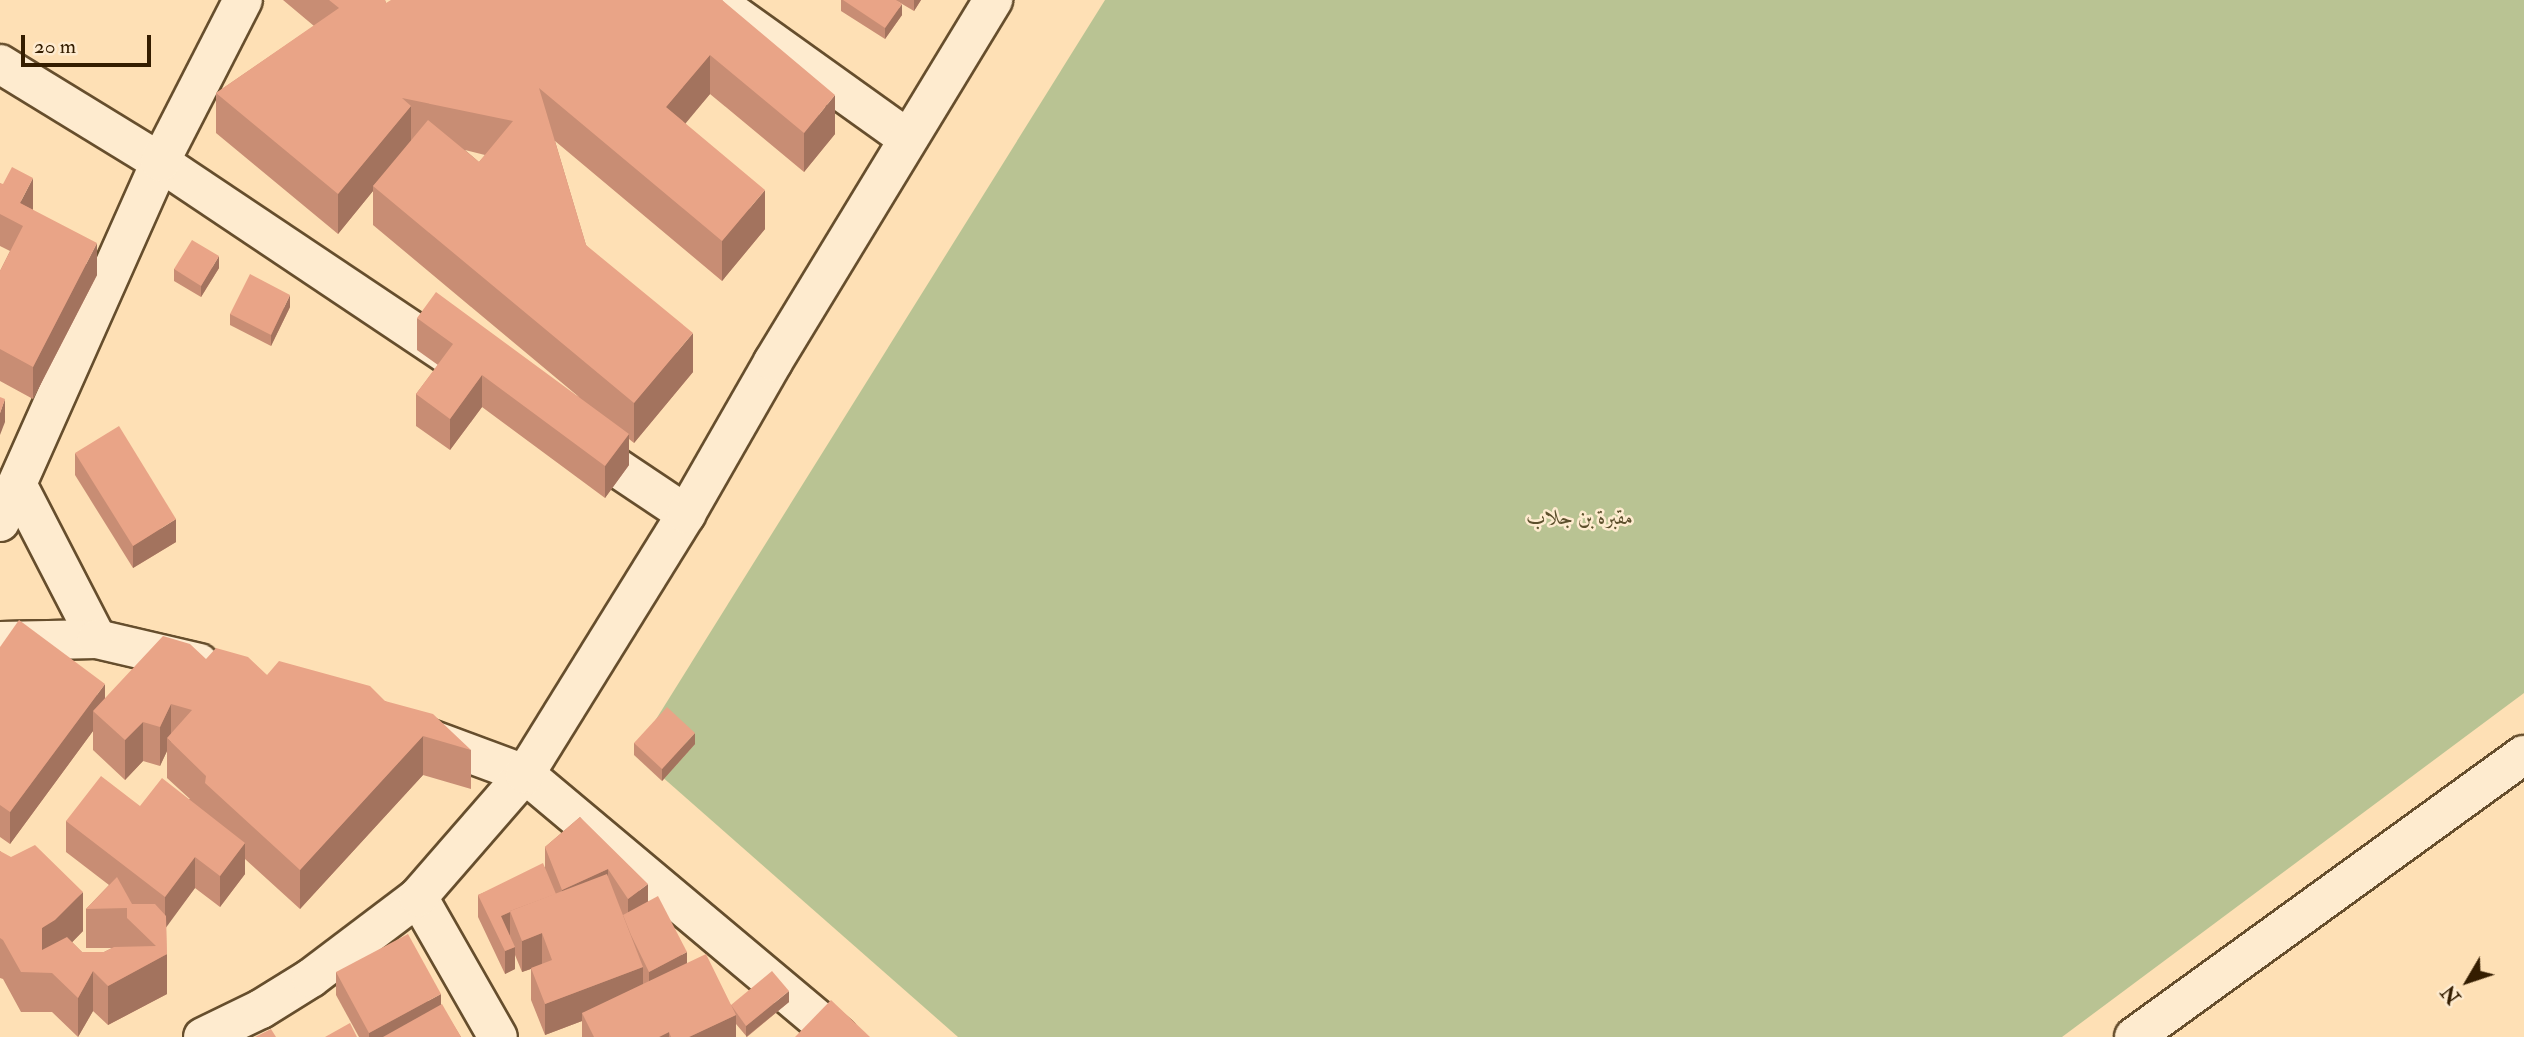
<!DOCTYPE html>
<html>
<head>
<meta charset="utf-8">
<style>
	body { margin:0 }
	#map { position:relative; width:2524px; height:1037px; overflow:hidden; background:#fee0b5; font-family:"IM FELL Double Pica",Amiri,serif }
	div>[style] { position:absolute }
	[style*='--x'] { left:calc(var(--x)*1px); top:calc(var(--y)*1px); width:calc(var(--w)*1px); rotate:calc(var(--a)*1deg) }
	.green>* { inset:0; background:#b9c393 }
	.roads { filter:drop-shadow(2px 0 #664e2d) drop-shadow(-2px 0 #664e2d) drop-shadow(0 2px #664e2d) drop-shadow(0 -2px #664e2d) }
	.minor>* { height:38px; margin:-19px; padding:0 19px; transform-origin:19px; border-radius:19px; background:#feebcf }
	.tertiary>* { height:38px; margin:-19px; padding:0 19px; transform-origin:19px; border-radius:19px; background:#feebcf }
	.wall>* { inset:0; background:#c88d74 }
	.shaded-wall>* { inset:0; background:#a3735e }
	.building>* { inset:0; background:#e9a487 }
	span { translate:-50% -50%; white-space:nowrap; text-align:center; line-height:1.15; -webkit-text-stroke:5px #feebcf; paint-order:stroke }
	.park-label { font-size:21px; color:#5c4f2c; font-style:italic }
	.north { position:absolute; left:2433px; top:946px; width:70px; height:70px; -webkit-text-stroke:5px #feebcf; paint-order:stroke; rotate:231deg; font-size:19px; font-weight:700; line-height:28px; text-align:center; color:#341d00 }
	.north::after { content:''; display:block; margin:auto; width:24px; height:32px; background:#341d00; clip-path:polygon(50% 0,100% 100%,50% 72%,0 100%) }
	.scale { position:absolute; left:21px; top:35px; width:130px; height:32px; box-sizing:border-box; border:4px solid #341d00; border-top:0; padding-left:9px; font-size:21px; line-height:24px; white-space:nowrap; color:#341d00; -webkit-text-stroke:5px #feebcf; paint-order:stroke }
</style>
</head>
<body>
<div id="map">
	<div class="green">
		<i style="clip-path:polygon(1105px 0,2524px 0,2524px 693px,2062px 1037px,958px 1037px,635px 753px)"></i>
	</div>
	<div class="roads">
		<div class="minor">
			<i style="--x:714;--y:0;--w:237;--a:35.6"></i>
			<i style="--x:0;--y:64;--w:188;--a:31.5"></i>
			<i style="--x:160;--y:162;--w:361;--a:33.8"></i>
			<i style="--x:580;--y:443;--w:128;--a:33.8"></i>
			<i style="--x:18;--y:486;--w:172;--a:62.7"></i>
			<i style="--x:0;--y:522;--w:394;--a:-66"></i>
			<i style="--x:160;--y:162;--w:182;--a:-62.9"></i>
			<i style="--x:0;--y:641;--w:97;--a:-1.2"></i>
			<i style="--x:97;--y:639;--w:105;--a:13.2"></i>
			<i style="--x:422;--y:736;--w:110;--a:20.3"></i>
			<i style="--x:418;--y:897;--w:161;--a:60.3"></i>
			<i style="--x:2134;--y:1037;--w:481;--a:-35.9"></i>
		</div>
		<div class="tertiary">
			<i style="--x:525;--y:774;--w:409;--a:40"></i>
			<i style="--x:203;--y:1037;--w:64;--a:-25.8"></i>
			<i style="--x:261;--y:1009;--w:59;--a:-31.8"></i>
			<i style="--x:311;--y:978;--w:134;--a:-37.1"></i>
			<i style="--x:418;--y:897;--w:163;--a:-49"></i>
			<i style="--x:525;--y:774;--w:306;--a:-58.2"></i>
			<i style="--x:686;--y:514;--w:175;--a:-60.2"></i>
			<i style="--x:773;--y:362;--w:424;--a:-58.7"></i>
		</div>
	</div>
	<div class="wall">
		<i style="clip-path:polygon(evenodd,283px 0,385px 0,386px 3px,722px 0,835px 134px,804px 172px,710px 94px,685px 123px,765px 229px,722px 281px,555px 141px,586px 245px,693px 372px,634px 443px,629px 439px,629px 465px,605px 498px,482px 407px,450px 450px,416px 426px,416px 394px,438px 365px,417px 350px,417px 318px,579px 397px,373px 225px,373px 191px,338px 234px,216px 133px,216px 93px,314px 26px,283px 0,465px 150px,485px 155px,479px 162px,465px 150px)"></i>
		<i style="clip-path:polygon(841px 0,921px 0,914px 11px,897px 1px,902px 15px,885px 39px,841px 11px)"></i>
		<i style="clip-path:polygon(0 183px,33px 210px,97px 275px,33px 399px,0 381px,0 271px,10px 251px,0 246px)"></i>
		<i style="clip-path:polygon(219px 268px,201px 297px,174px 281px,174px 269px)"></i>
		<i style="clip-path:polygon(290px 307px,271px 346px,230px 325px,230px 314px)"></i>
		<i style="clip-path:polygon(75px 453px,176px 542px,133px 568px,75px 475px)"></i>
		<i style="clip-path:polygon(0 647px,105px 699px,206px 659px,267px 675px,385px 701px,471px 750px,471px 789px,423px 775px,300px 909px,245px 859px,245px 874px,220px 907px,195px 888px,166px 926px,167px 994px,108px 1025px,93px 1011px,78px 1037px,52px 1012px,21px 1012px,3px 979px,0 978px,0 851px,83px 931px,72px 942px,82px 952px,104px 952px,112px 948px,86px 948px,86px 909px,109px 885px,66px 852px,66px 821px,140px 806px,190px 799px,167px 778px,167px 751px,160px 766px,143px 761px,125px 780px,93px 750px,93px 731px,10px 844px,0 837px)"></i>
		<i style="clip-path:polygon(634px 743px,695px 744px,662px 781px,634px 755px)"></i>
		<i style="clip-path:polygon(580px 817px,648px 901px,687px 963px,731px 1005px,789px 1002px,747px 1037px,736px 1024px,736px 1037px,582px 1037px,582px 1021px,545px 1035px,531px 1000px,531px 969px,522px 972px,515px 955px,515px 969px,505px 974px,478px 917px,478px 895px,545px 867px,545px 847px)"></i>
		<i style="clip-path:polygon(336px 972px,441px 1005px,461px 1037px,359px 1037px,336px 995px)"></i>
	</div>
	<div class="shaded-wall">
		<i style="clip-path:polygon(914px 0,921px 0,914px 11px)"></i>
		<i style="clip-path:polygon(902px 4px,902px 15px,885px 39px,885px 28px)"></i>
		<i style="clip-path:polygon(710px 55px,710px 94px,666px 147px,666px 107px)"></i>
		<i style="clip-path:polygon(835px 95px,835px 134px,804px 172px,804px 133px)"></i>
		<i style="clip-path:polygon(411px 106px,411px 145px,373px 186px,373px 191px,338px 234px,338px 194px)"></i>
		<i style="clip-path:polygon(33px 178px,33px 210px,20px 203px)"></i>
		<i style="clip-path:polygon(765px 190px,765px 229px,722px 281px,722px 241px)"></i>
		<i style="clip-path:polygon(97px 243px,97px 275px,33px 399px,33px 367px)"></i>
		<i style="clip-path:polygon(219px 256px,219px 268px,201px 297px,201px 286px)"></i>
		<i style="clip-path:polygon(290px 295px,290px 307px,271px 346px,271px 335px)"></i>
		<i style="clip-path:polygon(693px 333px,693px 372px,634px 443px,634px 403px)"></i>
		<i style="clip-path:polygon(482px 375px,482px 407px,450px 450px,450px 419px)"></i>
		<i style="clip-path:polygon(5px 399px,5px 422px,0 435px,0 413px)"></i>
		<i style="clip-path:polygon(629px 434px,629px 465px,605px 498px,605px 466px)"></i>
		<i style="clip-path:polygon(176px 519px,176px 542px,133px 568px,133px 546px)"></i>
		<i style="clip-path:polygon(105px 684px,105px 716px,93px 711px,93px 731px,10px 844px,10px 812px)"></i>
		<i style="clip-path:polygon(171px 704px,171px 742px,167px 738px,167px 751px,160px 766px,160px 727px)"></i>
		<i style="clip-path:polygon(143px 722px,143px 761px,125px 780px,125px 740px)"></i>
		<i style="clip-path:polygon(695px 733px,695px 744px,662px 781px,662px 769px)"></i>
		<i style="clip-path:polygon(423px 736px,423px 775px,300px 909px,300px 870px)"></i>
		<i style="clip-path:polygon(245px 843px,245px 874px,220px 907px,220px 876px)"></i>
		<i style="clip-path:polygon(195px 857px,195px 888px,165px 929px,165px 897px)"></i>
		<i style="clip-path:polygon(608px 869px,608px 892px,562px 913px,562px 890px)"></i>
		<i style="clip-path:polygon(648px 884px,648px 907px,628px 921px,628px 899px)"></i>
		<i style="clip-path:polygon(83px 892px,83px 931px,55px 960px,42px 967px,42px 928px)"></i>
		<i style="clip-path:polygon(510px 912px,510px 935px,501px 939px,501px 916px)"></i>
		<i style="clip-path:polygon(542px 933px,542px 965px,522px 972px,522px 941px)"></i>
		<i style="clip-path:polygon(515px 947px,515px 969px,505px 974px,505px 951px)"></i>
		<i style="clip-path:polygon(687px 952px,687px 974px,649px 994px,649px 972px)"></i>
		<i style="clip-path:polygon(167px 954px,167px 994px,108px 1025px,108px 986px)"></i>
		<i style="clip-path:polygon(643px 967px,643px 998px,582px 1013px,582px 1021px,545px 1035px,545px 1004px)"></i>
		<i style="clip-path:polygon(93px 971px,93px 1011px,78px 1037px,78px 998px)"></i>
		<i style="clip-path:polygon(789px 991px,789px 1002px,746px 1037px,746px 1026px)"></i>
		<i style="clip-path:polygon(441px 994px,441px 1017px,403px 1037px,369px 1037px,369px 1033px)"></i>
		<i style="clip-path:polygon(736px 1015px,736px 1037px,689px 1037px)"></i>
		<i style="clip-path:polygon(669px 1032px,669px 1037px,659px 1037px)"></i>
	</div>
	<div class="building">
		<i style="clip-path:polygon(329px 0,385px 0,386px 3px,391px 0,722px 0,835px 95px,804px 133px,710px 55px,666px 107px,765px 190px,722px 241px,539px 88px,586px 245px,693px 333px,634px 403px,373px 186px,428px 120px,479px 162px,513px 121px,402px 98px,411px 106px,338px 194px,216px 93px,339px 8px)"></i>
		<i style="clip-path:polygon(843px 0,896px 0,902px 4px,885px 28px)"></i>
		<i style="clip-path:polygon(12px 167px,33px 178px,20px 203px,97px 243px,33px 367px,0 349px,0 271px,23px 226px,0 214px,0 183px,3px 184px)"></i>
		<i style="clip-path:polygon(192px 240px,219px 256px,201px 286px,174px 269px)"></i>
		<i style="clip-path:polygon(250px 274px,290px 295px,271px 335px,230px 314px)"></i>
		<i style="clip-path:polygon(436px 292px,629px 434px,605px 466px,482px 375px,450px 419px,416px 394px,453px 344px,417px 318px)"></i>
		<i style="clip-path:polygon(0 397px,5px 399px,0 413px)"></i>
		<i style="clip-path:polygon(119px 426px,176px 519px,133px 546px,75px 453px)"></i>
		<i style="clip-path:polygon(19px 620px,105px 684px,10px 812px,0 805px,0 647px)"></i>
		<i style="clip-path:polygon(163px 636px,190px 644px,206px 659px,216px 648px,248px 657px,267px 675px,279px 661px,370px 686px,385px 701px,433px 714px,471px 750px,423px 736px,300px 870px,205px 783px,206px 776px,167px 738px,192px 710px,171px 704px,160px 727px,143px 722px,125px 740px,93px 711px)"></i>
		<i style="clip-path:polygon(667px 707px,695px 733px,662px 769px,634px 743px)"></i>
		<i style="clip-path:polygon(101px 776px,140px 806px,162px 778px,245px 843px,220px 876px,195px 857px,165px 897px,66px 821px)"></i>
		<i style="clip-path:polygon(580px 817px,648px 884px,628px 899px,608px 869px,562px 890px,545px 847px)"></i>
		<i style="clip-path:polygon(35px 845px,83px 892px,55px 920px,42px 928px,42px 950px,67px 937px,82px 952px,104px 952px,114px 947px,156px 946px,127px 918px,127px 908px,86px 909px,117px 877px,132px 904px,155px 904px,166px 916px,167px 954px,108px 986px,93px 971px,78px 998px,52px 973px,21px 972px,3px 940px,0 938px,0 851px,11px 857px)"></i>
		<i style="clip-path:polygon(543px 863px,556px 894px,510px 911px,510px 912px,501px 916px,515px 947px,505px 951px,478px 895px)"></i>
		<i style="clip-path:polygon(607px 874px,643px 967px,545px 1004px,531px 968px,552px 960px,542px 933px,522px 941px,510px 911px)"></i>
		<i style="clip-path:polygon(658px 896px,687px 952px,649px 972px,631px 935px,623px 915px)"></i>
		<i style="clip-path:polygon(408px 934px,441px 994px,369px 1033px,336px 972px)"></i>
		<i style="clip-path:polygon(706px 954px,736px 1015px,689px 1037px,671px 1037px,669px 1032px,659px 1037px,594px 1037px,582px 1013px)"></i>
		<i style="clip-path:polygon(772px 971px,789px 991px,746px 1026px,731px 1005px)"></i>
		<i style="clip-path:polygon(831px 1000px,870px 1037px,795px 1037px)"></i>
		<i style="clip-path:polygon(442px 1004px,461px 1037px,383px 1037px)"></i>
		<i style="clip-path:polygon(350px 1023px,357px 1037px,325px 1037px)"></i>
		<i style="clip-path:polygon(271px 1029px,276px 1037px,255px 1037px)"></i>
	</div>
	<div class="park-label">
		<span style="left:1580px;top:518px">مقبرة بن جلاب</span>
	</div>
	<div class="north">N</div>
	<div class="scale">20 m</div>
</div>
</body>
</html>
